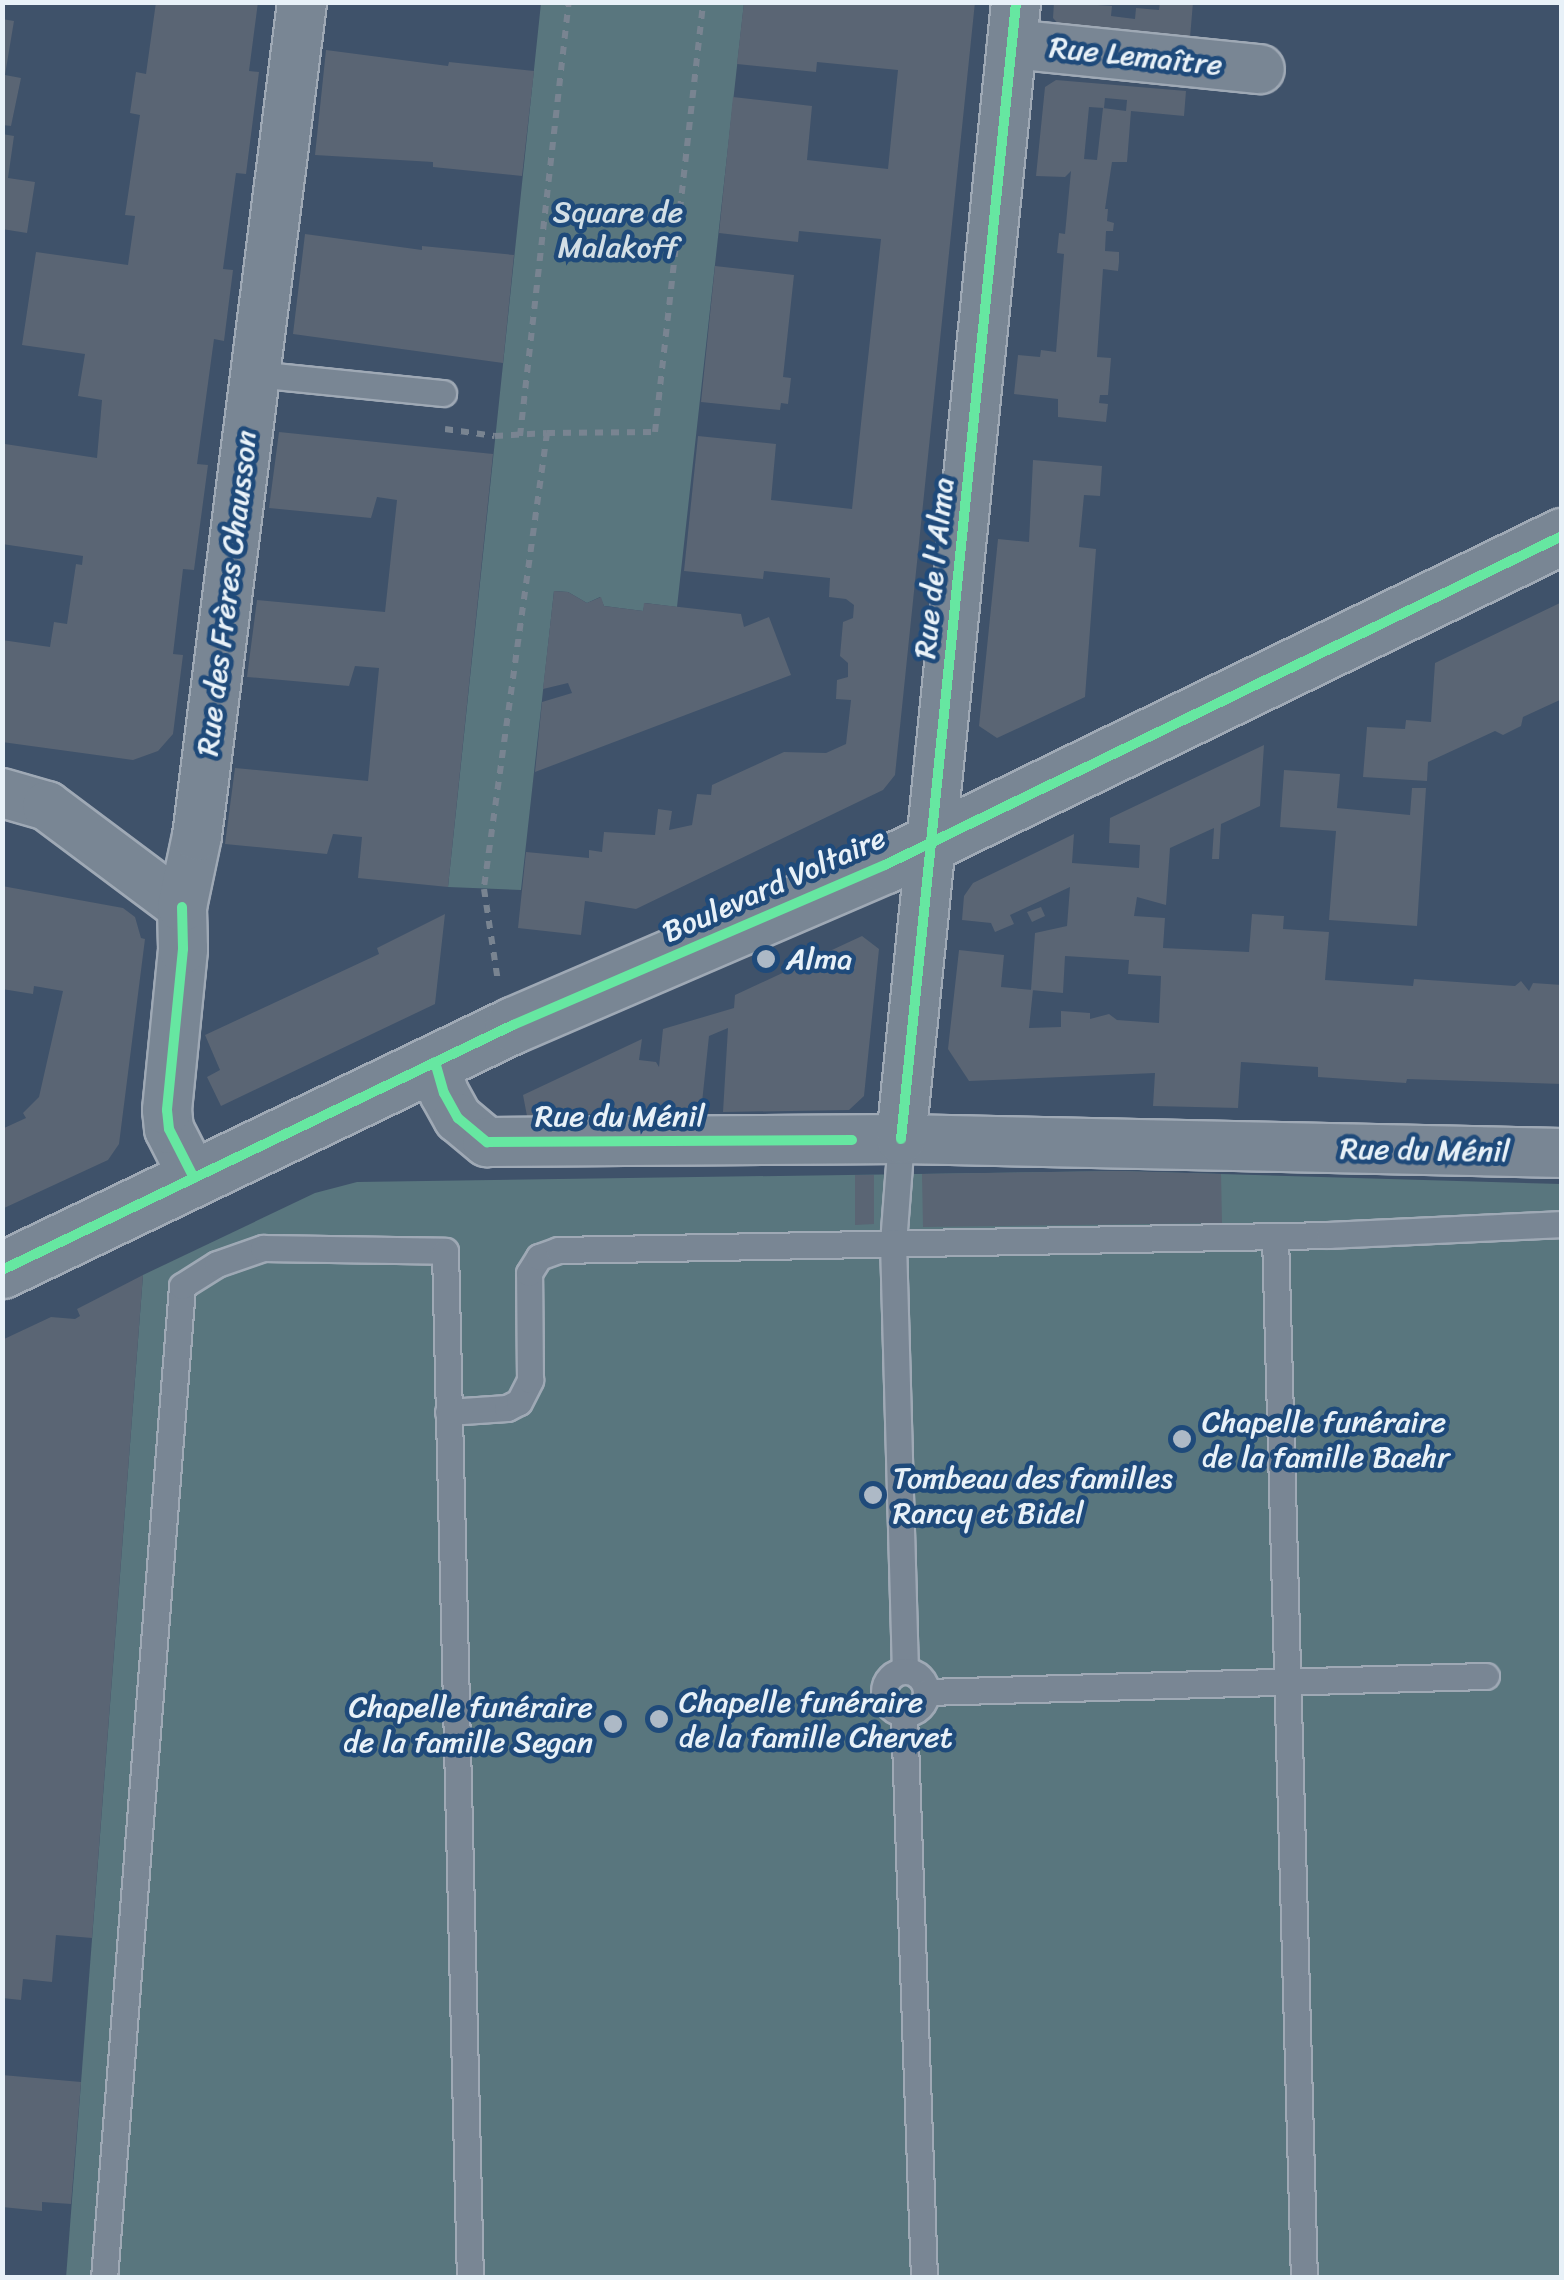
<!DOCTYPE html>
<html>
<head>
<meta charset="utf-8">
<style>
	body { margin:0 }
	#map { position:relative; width:1564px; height:2280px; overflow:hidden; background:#3f526a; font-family:Sriracha,sans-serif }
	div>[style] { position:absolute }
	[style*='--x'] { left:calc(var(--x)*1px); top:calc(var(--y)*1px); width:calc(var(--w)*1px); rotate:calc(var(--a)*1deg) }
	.green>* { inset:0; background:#59767e }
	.building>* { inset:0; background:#5a6574 }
	.path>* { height:6px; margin-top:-3px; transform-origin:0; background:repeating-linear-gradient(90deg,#798491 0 8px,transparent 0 16px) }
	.roads { filter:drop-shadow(2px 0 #9fa9b5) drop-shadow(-2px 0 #9fa9b5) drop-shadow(0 2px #9fa9b5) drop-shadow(0 -2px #9fa9b5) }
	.service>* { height:25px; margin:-12.5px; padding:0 12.5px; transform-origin:12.5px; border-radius:12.5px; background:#798694 }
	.service>.ring { margin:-12.5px; padding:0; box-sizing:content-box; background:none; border:25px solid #798694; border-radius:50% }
	.minor>* { height:48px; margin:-24px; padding:0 24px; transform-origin:24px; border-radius:24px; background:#798694 }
	.secondary>* { height:55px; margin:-27.5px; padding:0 27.5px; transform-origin:27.5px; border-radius:27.5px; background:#798694 }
	.cycleway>* { height:10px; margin:-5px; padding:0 5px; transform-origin:5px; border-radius:5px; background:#66e7a1 }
	.dots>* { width:28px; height:28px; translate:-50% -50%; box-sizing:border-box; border:5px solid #1f4a7a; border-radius:50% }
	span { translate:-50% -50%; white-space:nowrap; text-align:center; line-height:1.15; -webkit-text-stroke:9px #1f4a7a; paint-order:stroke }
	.street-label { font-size:30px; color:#e8f1f8 }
	.park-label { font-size:30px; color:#d3dfe6 }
	.poi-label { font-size:30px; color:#e8f1f8 }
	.left { translate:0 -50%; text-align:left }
	.right { translate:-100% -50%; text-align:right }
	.frame { position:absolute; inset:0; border:5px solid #e8f1f8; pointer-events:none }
</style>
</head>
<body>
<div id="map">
	<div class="green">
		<i style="clip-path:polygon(541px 3px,744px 3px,677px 607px,645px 603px,643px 611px,604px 606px,600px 597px,587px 603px,568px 592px,554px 591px,521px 890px,448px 887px)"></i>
		<i style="clip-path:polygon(1119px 1171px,1561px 1184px,1561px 2277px,66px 2278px,143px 1275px,315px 1193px,357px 1182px)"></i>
	</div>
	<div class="building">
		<i style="clip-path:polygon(156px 2px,258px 2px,249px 71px,259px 72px,246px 174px,236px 173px,223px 269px,233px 270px,224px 341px,214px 339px,197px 464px,208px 465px,194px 570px,183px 569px,173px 654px,183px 655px,173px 734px,158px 751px,133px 760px,2px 742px,2px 640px,50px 647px,54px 622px,67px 624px,76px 564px,82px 565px,83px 556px,2px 544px,2px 462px,5px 444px,97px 458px,102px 400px,78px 396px,85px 354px,22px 345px,36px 252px,128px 265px,135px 216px,125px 215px,140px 115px,130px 113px,136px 72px,146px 74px)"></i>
		<i style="clip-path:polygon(744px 2px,975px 2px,895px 775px,883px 790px,636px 909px,585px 901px,581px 935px,518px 928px,526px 852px,589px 858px,589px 850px,602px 852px,604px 832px,655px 835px,658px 809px,672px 811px,669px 830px,692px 825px,697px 794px,711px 795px,712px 785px,784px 752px,826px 753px,846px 744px,851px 700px,836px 699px,837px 680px,848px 677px,848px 663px,840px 656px,843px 622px,853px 618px,854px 605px,846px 599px,829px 597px,830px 578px,764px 571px,763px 579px,684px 571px,698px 436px,776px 444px,771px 500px,852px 509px,864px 395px,881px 239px,799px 231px,798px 242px,719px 233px,733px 97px,812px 106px,807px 160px,888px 169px,898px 70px,817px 62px,816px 72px,737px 64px)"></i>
		<i style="clip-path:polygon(1054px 2px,1112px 6px,1111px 16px,1135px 19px,1136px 8px,1159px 10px,1160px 2px,1193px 2px,1190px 38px,1062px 28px,1053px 18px)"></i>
		<i style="clip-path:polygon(2px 19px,14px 21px,5px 75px,21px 78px,11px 126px,2px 125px)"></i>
		<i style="clip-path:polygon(326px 50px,448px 66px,449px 62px,534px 71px,522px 176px,433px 167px,433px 162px,315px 155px)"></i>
		<i style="clip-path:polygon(evenodd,1056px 80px,1186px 91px,1184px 116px,1131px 111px,1127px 162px,1112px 162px,1105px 209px,1108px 209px,1107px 221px,1114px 223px,1113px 231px,1106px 231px,1105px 251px,1119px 252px,1119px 262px,1118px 271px,1103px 269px,1097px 357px,1111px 358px,1108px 395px,1100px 395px,1099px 403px,1108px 404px,1106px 422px,1058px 417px,1058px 399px,1014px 394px,1018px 355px,1040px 357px,1041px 350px,1056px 352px,1064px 254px,1057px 253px,1059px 233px,1065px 234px,1071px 171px,1065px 177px,1036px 176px,1045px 87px,1056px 80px,1105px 98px,1127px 100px,1126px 111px,1103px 108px,1097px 160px,1084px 159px,1089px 107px,1104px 108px,1105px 98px)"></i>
		<i style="clip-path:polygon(2px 134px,14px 136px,8px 178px,35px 182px,27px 233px,2px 229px)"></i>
		<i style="clip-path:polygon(305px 234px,422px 250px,422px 246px,514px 255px,503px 363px,293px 334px)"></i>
		<i style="clip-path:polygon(715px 266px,794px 275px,783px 377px,791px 378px,788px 404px,781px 403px,780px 410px,701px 402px)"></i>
		<i style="clip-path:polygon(279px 432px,493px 454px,448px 887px,358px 878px,362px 837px,333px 834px,327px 854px,225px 844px,235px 768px,368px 781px,379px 668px,355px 666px,349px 686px,247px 677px,257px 600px,385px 612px,397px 500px,377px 497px,371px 518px,269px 508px)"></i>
		<i style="clip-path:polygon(1033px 460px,1102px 466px,1100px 496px,1084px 495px,1079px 547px,1096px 549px,1085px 697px,997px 738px,979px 726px,998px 539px,1029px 542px)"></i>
		<i style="clip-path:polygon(554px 591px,568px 592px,587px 603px,601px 597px,604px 606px,643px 611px,644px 603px,741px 614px,744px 627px,769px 617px,791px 675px,535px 772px,542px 702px,572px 693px,568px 683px,543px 689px)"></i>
		<i style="clip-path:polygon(1562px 602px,1562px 699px,1523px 717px,1521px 726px,1503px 735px,1495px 731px,1428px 762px,1427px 781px,1363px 777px,1367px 727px,1405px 729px,1406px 720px,1431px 722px,1435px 663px)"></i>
		<i style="clip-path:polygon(1264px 745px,1260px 806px,1221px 824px,1219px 859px,1212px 859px,1214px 828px,1170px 848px,1166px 905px,1137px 897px,1134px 916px,1165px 918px,1163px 948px,1249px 952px,1252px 914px,1284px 916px,1283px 929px,1329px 932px,1325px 980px,1413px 986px,1414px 979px,1515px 986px,1521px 981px,1529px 991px,1533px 983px,1562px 985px,1562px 1084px,1407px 1079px,1406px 1083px,1318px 1077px,1318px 1067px,1241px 1062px,1238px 1108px,1153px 1106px,1155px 1073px,969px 1081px,948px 1049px,959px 950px,1004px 955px,1001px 987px,1033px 990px,1029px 1028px,1061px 1027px,1061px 1011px,1090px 1013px,1090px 1019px,1109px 1014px,1117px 1020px,1159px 1023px,1161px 976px,1128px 974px,1129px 960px,1065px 956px,1063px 993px,1031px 990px,1035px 933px,1067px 926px,1070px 887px,1010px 915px,1014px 924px,995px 932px,991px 923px,962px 920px,964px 896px,973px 883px,1074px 834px,1072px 863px,1139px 868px,1140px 845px,1109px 843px,1110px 818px)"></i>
		<i style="clip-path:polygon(1284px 770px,1340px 774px,1337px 808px,1410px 815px,1412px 788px,1426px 788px,1417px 926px,1329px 920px,1336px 831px,1280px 827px)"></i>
		<i style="clip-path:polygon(2px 886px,123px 908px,135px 917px,141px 938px,145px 939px,119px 1144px,108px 1160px,2px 1209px,2px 1129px,26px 1118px,23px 1113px,39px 1097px,63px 991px,34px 986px,33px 994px,2px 989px)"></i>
		<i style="clip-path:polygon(1041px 907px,1045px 916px,1032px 922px,1027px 912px)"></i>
		<i style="clip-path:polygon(445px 914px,435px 1004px,221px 1106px,207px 1077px,220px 1070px,205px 1035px,379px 954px,377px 948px)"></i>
		<i style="clip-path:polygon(862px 936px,879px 949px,864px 1096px,849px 1110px,723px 1112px,728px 1028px,709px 1036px,701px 1112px,527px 1116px,523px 1095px,642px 1039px,639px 1060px,656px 1062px,659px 1067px,663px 1029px,734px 1008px,735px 995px)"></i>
		<i style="clip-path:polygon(1119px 1171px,1221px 1174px,1222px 1223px,923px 1227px,922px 1174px)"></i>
		<i style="clip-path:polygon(855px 1175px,874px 1175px,874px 1224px,855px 1225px)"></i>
		<i style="clip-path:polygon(143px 1275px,92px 1938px,56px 1935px,52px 1982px,23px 1979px,21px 2000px,2px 1998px,2px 1340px,51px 1317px,75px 1319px,80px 1316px,77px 1309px)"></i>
		<i style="clip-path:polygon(2px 2075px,81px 2082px,71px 2204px,42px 2202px,42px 2211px,2px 2207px)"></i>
	</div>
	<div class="path">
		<i style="--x:445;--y:429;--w:50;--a:8"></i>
		<i style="--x:495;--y:436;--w:52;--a:-3.3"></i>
		<i style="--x:547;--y:433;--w:460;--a:97.9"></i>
		<i style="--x:484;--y:889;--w:94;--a:81.4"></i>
		<i style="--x:547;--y:433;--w:108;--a:-0.5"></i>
		<i style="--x:655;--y:432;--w:433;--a:-83.6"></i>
		<i style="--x:520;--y:436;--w:437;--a:-83.6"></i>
	</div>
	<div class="roads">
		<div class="service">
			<i style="--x:255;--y:374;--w:189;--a:5.8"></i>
			<i style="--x:901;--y:1139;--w:103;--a:94.4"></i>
			<i style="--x:893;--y:1242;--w:429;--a:88.4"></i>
			<i style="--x:1275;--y:1236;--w:1042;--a:88.41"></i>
			<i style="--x:448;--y:1412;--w:59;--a:-3.9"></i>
			<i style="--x:507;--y:1408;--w:13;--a:-27"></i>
			<i style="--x:519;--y:1402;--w:25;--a:-63"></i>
			<i style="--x:530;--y:1380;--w:107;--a:-90.5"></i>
			<i style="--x:529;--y:1273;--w:19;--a:-58"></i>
			<i style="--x:539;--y:1257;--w:20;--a:-20"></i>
			<i style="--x:558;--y:1250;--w:771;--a:-1.11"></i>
			<i style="--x:1329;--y:1235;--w:233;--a:-2.7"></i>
			<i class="ring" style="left:884px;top:1671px;width:17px;height:17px"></i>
			<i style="--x:926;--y:1692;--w:560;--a:-1.64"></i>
			<i style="--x:904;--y:1714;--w:564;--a:87.97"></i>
			<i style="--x:104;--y:2278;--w:995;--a:-85.5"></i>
			<i style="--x:182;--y:1286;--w:41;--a:-32.2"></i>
			<i style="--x:217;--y:1264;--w:49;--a:-19.2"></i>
			<i style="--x:263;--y:1248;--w:182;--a:0.9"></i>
			<i style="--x:445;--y:1251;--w:1027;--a:88.61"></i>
		</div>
		<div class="minor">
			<i style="--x:1012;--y:44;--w:249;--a:5.8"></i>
			<i style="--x:2;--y:793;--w:47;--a:16.1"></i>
			<i style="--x:47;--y:806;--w:169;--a:36.8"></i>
			<i style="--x:435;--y:1062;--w:32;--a:74"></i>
			<i style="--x:444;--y:1093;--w:29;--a:61"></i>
			<i style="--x:458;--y:1118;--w:38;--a:40"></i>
			<i style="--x:487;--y:1142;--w:414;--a:-0.4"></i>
			<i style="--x:901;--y:1139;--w:661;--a:1.21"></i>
			<i style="--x:901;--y:1139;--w:1143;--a:-84.22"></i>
			<i style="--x:194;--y:1178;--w:55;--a:-117"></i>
			<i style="--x:169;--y:1129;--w:19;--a:-96"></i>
			<i style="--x:167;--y:1110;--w:162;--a:-84.3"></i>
			<i style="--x:183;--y:949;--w:42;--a:-91.4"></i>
			<i style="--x:182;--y:907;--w:73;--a:-78.1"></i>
			<i style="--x:197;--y:836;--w:841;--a:-82.82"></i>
		</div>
		<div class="secondary">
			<i style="--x:2;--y:1270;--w:567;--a:-25.62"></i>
			<i style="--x:513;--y:1025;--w:405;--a:-23.3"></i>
			<i style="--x:885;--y:865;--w:753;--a:-25.92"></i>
		</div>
	</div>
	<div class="cycleway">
		<i style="--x:182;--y:907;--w:42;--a:88.6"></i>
		<i style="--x:183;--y:949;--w:162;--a:95.7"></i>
		<i style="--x:167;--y:1110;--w:19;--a:84"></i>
		<i style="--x:169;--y:1129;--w:55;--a:63"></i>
		<i style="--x:435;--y:1062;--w:32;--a:74"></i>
		<i style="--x:444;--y:1093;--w:29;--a:61"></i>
		<i style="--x:458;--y:1118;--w:38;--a:40"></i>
		<i style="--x:487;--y:1142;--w:365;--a:-0.3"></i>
		<i style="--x:901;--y:1139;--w:1143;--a:-84.22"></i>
		<i style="--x:2;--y:1270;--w:567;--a:-25.62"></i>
		<i style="--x:513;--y:1025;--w:405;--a:-23.3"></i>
		<i style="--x:885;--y:865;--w:753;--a:-25.92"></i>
	</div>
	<div class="dots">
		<i style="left:766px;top:959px;background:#adb9c6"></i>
		<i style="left:1182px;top:1439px;background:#adb9c6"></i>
		<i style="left:873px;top:1495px;background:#adb9c6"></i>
		<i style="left:659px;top:1719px;background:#adb9c6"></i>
		<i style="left:613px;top:1724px;background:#adb9c6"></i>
	</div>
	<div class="street-label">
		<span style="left:1136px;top:56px;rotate:6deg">Rue Lemaître</span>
		<span style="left:934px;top:568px;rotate:-84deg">Rue de l'Alma</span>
		<span style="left:227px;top:593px;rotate:-83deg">Rue des Frères Chausson</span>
		<span style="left:774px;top:885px;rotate:-24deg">Boulevard Voltaire</span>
		<span style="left:620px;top:1116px">Rue du Ménil</span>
		<span style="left:1425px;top:1150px;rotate:1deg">Rue du Ménil</span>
	</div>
	<div class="park-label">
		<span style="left:618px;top:229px">Square de<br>Malakoff</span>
	</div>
	<div class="poi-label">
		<span class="left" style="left:786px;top:959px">Alma</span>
		<span class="left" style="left:1202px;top:1439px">Chapelle funéraire<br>de la famille Baehr</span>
		<span class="left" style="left:893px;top:1495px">Tombeau des familles<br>Rancy et Bidel</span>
		<span class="left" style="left:679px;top:1719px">Chapelle funéraire<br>de la famille Chervet</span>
		<span class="right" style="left:593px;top:1724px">Chapelle funéraire<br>de la famille Segan</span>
	</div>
	<div class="frame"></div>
</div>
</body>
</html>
